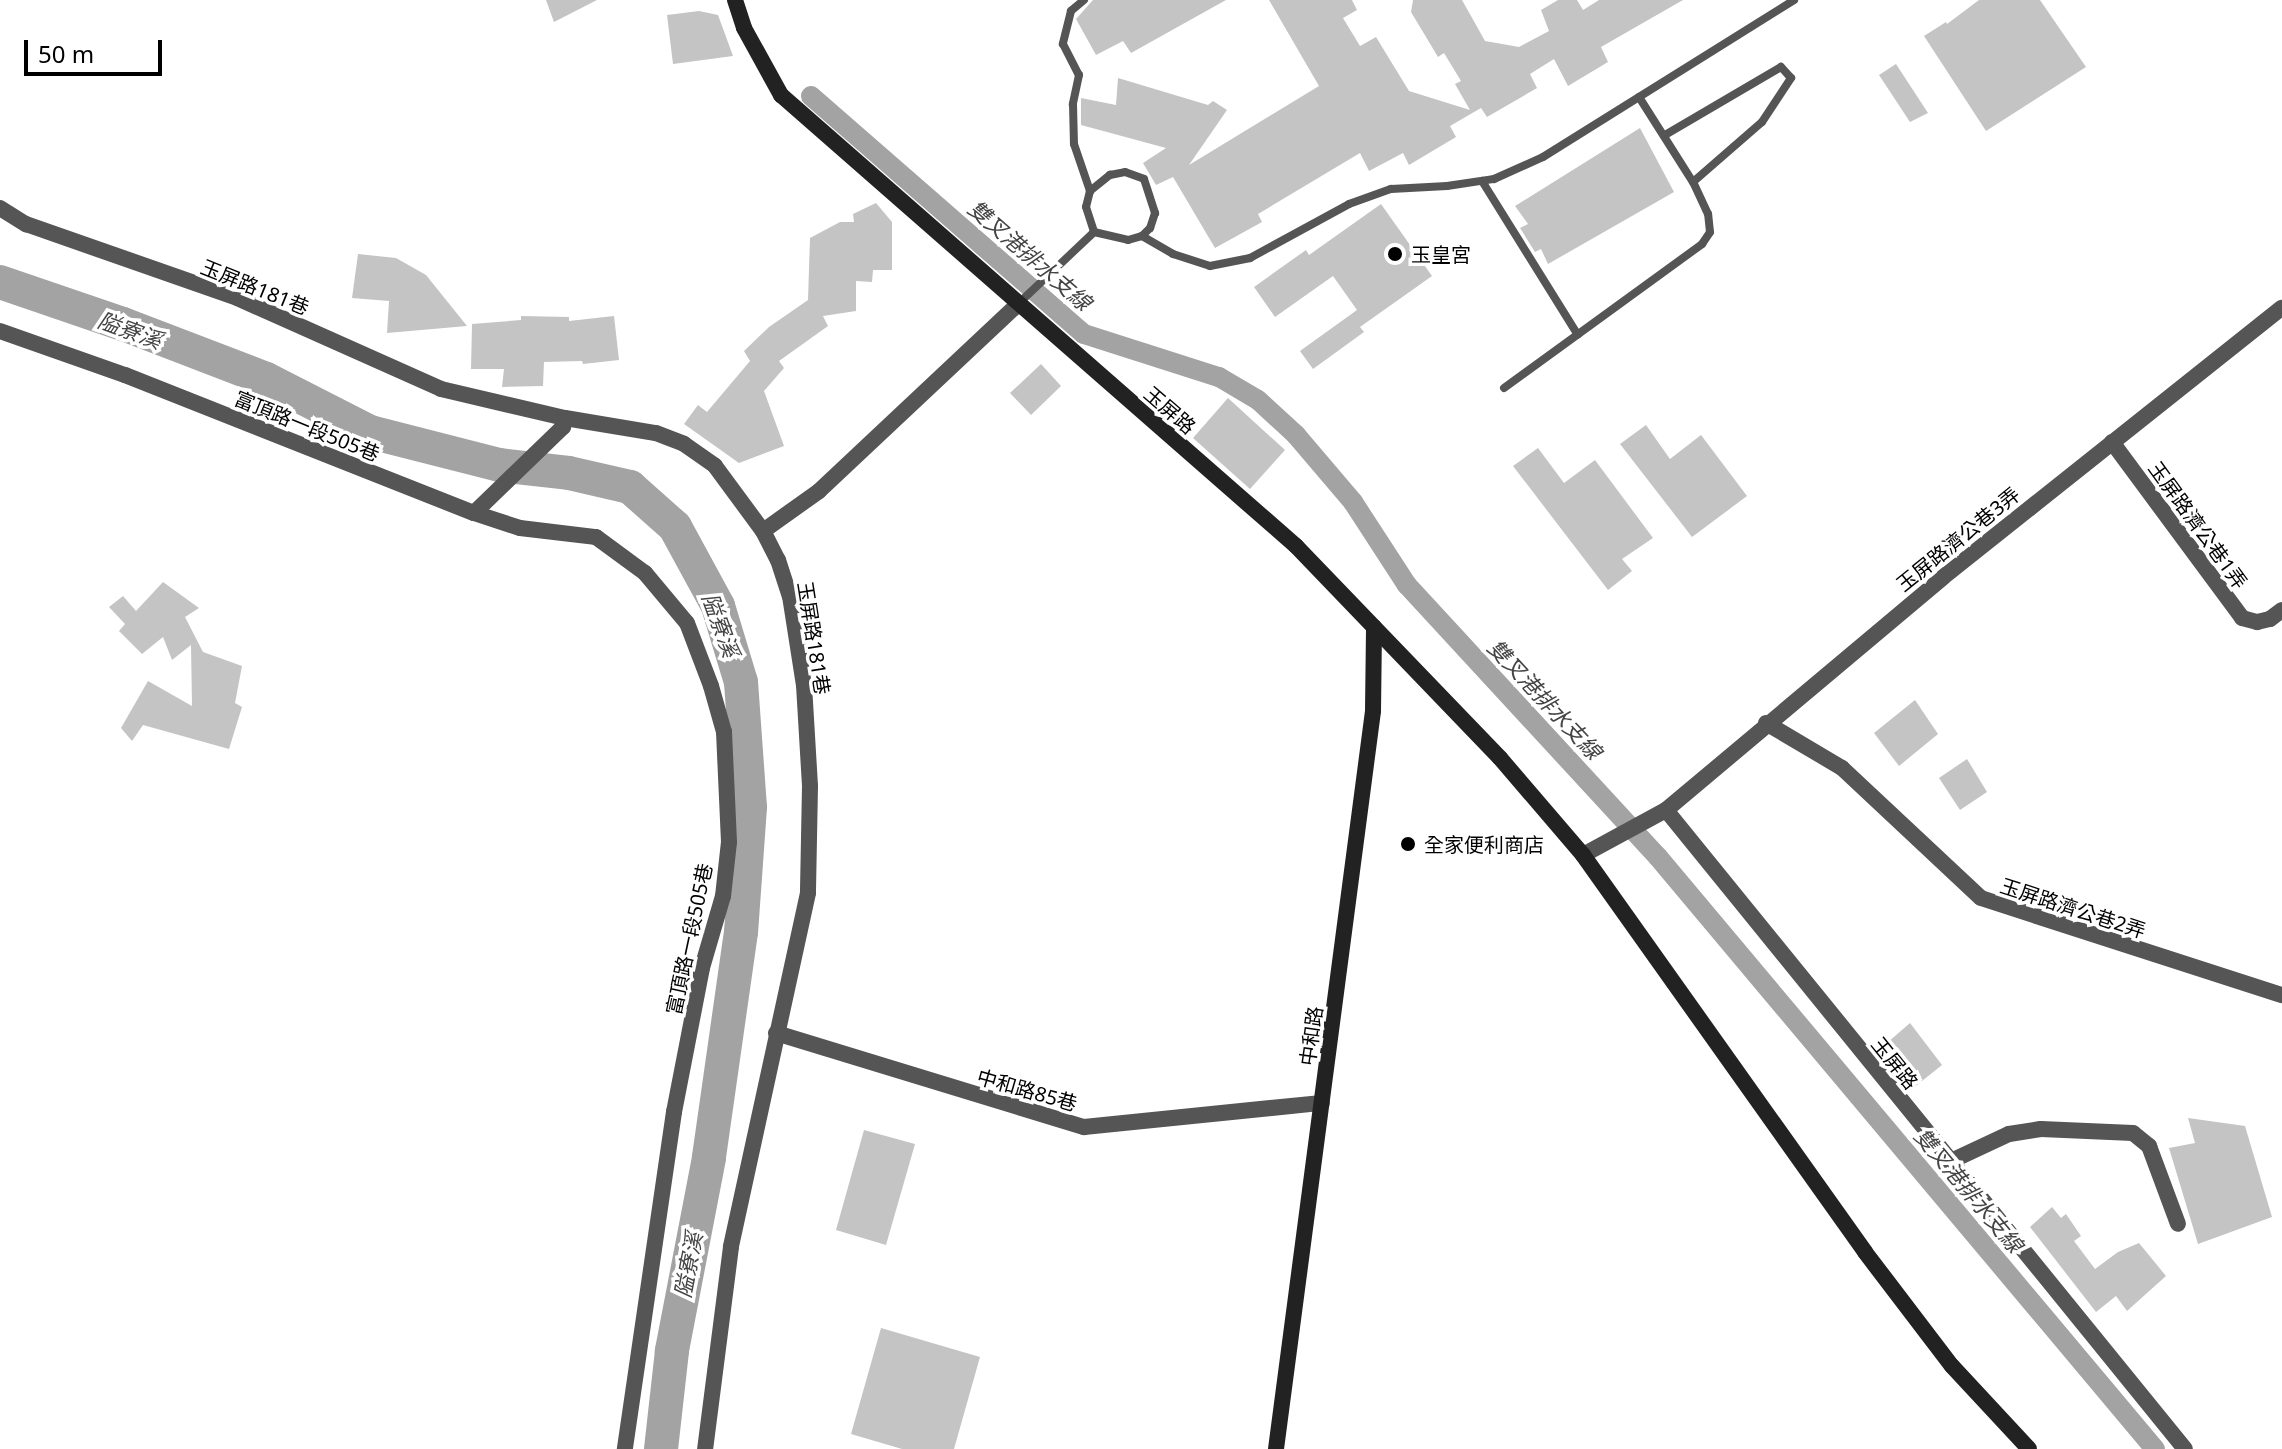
<!DOCTYPE html>
<html>
<head>
<meta charset="utf-8">
<style>
	body { margin:0 }
	#map { position:relative; width:2282px; height:1449px; overflow:hidden; background:#fff; font-family:"Noto Sans","Noto Sans TC",sans-serif }
	div>[style] { position:absolute }
	[style*='--x'] { left:calc(var(--x)*1px); top:calc(var(--y)*1px); width:calc(var(--w)*1px); rotate:calc(var(--a)*1deg) }
	.canal>* { height:20px; margin:-10px; padding:0 10px; transform-origin:10px; border-radius:10px; background:#a3a3a3 }
	.river>* { height:34px; margin:-17px; padding:0 17px; transform-origin:17px; border-radius:17px; background:#a3a3a3 }
	.building>* { inset:0; background:#c4c4c4 }
	.lane>* { height:8px; margin:-4px; padding:0 4px; transform-origin:4px; border-radius:4px; background:#555 }
	.street>* { height:16px; margin:-8px; padding:0 8px; transform-origin:8px; border-radius:8px; background:#555 }
	.secondary>* { height:16px; margin:-8px; padding:0 8px; transform-origin:8px; border-radius:8px; background:#222 }
	.dots>* { width:22px; height:22px; translate:-50% -50%; box-sizing:border-box; border:4px solid #fff; border-radius:50% }
	span { translate:-50% -50%; white-space:nowrap; text-align:center; line-height:1.15; -webkit-text-stroke:7px #fff; paint-order:stroke }
	.poi-label { font-size:20px; color:#000 }
	.left { translate:0 -50%; text-align:left }
	.street-label { font-size:20px; color:#000 }
	.water-label { font-size:22px; color:#444; font-style:italic }
	.scale { position:absolute; left:24px; top:40px; width:138px; height:36px; box-sizing:border-box; border:4px solid #000; border-top:0; padding-left:10px; font-size:24px; line-height:28px; white-space:nowrap; color:#000; -webkit-text-stroke:6px #fff; paint-order:stroke }
</style>
</head>
<body>
<div id="map">
	<div class="canal">
		<i style="--x:811;--y:96;--w:362;--a:41.1"></i>
		<i style="--x:1084;--y:334;--w:142;--a:17.7"></i>
		<i style="--x:1219;--y:377;--w:45;--a:30.5"></i>
		<i style="--x:1258;--y:400;--w:52;--a:42.6"></i>
		<i style="--x:1296;--y:435;--w:88;--a:49.6"></i>
		<i style="--x:1353;--y:502;--w:99;--a:57"></i>
		<i style="--x:1407;--y:585;--w:370;--a:47.3"></i>
		<i style="--x:1658;--y:857;--w:773;--a:49.99"></i>
	</div>
	<div class="river">
		<i style="--x:0;--y:282;--w:130;--a:18.9"></i>
		<i style="--x:123;--y:324;--w:153;--a:21"></i>
		<i style="--x:266;--y:379;--w:117;--a:27"></i>
		<i style="--x:370;--y:432;--w:133;--a:14.3"></i>
		<i style="--x:499;--y:465;--w:70;--a:6.5"></i>
		<i style="--x:569;--y:473;--w:63;--a:12.9"></i>
		<i style="--x:630;--y:487;--w:60;--a:41.6"></i>
		<i style="--x:675;--y:527;--w:90;--a:61.4"></i>
		<i style="--x:718;--y:606;--w:79;--a:73.2"></i>
		<i style="--x:741;--y:682;--w:125;--a:85.9"></i>
		<i style="--x:750;--y:807;--w:125;--a:94.1"></i>
		<i style="--x:741;--y:932;--w:228;--a:98.1"></i>
		<i style="--x:709;--y:1158;--w:197;--a:100.9"></i>
		<i style="--x:672;--y:1351;--w:99;--a:96.4"></i>
	</div>
	<div class="building">
		<i style="clip-path:polygon(546px 0,597px 0,554px 22px)"></i>
		<i style="clip-path:polygon(1093px 0,1226px 0,1131px 53px,1123px 41px,1096px 55px,1076px 19px)"></i>
		<i style="clip-path:polygon(1269px 0,1352px 0,1357px 10px,1343px 18px,1360px 46px,1376px 37px,1409px 91px,1470px 110px,1455px 84px,1461px 81px,1444px 53px,1438px 57px,1411px 12px,1413px 0,1462px 0,1485px 41px,1519px 47px,1549px 31px,1541px 10px,1558px 0,1577px 0,1583px 10px,1599px 0,1683px 0,1601px 47px,1608px 62px,1568px 86px,1554px 59px,1530px 74px,1537px 88px,1487px 117px,1481px 108px,1450px 126px,1456px 137px,1409px 165px,1403px 153px,1369px 171px,1360px 153px,1258px 214px,1262px 222px,1215px 248px,1173px 177px,1156px 185px,1143px 163px,1166px 148px,1081px 125px,1081px 98px,1116px 105px,1118px 78px,1208px 105px,1213px 101px,1227px 110px,1189px 165px,1319px 86px)"></i>
		<i style="clip-path:polygon(1979px 0,2040px 0,2086px 67px,1986px 131px,1924px 36px,1946px 22px,1947px 24px)"></i>
		<i style="clip-path:polygon(699px 11px,718px 15px,733px 56px,673px 64px,667px 15px)"></i>
		<i style="clip-path:polygon(1896px 64px,1928px 113px,1910px 122px,1879px 75px)"></i>
		<i style="clip-path:polygon(1640px 128px,1674px 192px,1548px 264px,1541px 249px,1535px 252px,1520px 228px,1528px 224px,1515px 206px)"></i>
		<i style="clip-path:polygon(876px 203px,892px 222px,892px 270px,873px 270px,872px 282px,856px 281px,856px 311px,823px 316px,828px 326px,779px 361px,784px 368px,764px 391px,784px 446px,739px 463px,684px 424px,698px 405px,707px 412px,750px 361px,744px 351px,769px 327px,808px 300px,810px 238px,840px 222px,854px 222px,853px 214px)"></i>
		<i style="clip-path:polygon(1381px 204px,1432px 276px,1360px 327px,1364px 332px,1313px 369px,1300px 351px,1357px 310px,1333px 276px,1275px 317px,1254px 287px,1306px 250px,1309px 255px)"></i>
		<i style="clip-path:polygon(358px 254px,396px 258px,426px 275px,467px 326px,387px 333px,389px 301px,352px 298px)"></i>
		<i style="clip-path:polygon(521px 316px,569px 317px,569px 321px,614px 316px,619px 360px,583px 364px,582px 361px,544px 362px,543px 386px,502px 387px,504px 369px,471px 369px,472px 324px,521px 320px)"></i>
		<i style="clip-path:polygon(1041px 364px,1061px 386px,1031px 415px,1010px 393px)"></i>
		<i style="clip-path:polygon(1228px 398px,1285px 450px,1250px 489px,1193px 438px)"></i>
		<i style="clip-path:polygon(1646px 425px,1670px 459px,1701px 435px,1747px 496px,1692px 537px,1620px 444px)"></i>
		<i style="clip-path:polygon(1538px 448px,1564px 483px,1595px 460px,1653px 538px,1622px 559px,1632px 571px,1608px 590px,1513px 466px)"></i>
		<i style="clip-path:polygon(163px 582px,199px 608px,185px 617px,203px 652px,242px 666px,235px 703px,242px 707px,229px 749px,143px 725px,132px 741px,121px 728px,148px 681px,192px 706px,191px 645px,172px 660px,163px 637px,142px 654px,119px 631px,125px 624px,109px 607px,123px 596px,136px 611px)"></i>
		<i style="clip-path:polygon(1915px 700px,1938px 734px,1899px 766px,1874px 733px)"></i>
		<i style="clip-path:polygon(1967px 759px,1987px 792px,1960px 810px,1939px 778px)"></i>
		<i style="clip-path:polygon(1910px 1023px,1942px 1065px,1912px 1089px,1880px 1049px)"></i>
		<i style="clip-path:polygon(2188px 1118px,2245px 1126px,2272px 1217px,2198px 1244px,2169px 1148px,2195px 1143px)"></i>
		<i style="clip-path:polygon(864px 1130px,915px 1144px,886px 1245px,836px 1230px)"></i>
		<i style="clip-path:polygon(2052px 1207px,2061px 1218px,2066px 1214px,2081px 1236px,2074px 1241px,2095px 1269px,2118px 1252px,2139px 1243px,2166px 1276px,2127px 1311px,2116px 1296px,2096px 1312px,2030px 1227px)"></i>
		<i style="clip-path:polygon(881px 1328px,980px 1357px,954px 1449px,902px 1449px,851px 1434px)"></i>
	</div>
	<div class="lane">
		<i style="--x:1084;--y:0;--w:17;--a:140"></i>
		<i style="--x:1071;--y:11;--w:34;--a:104"></i>
		<i style="--x:1063;--y:44;--w:35;--a:63"></i>
		<i style="--x:1079;--y:75;--w:30;--a:102"></i>
		<i style="--x:1073;--y:104;--w:40;--a:88.6"></i>
		<i style="--x:1074;--y:144;--w:50;--a:71.2"></i>
		<i style="--x:1090;--y:191;--w:16;--a:104"></i>
		<i style="--x:1086;--y:207;--w:26;--a:72"></i>
		<i style="--x:1639;--y:97;--w:101;--a:57.6"></i>
		<i style="--x:1482;--y:181;--w:181;--a:58.1"></i>
		<i style="--x:1090;--y:191;--w:26;--a:-39"></i>
		<i style="--x:1110;--y:175;--w:15;--a:-11"></i>
		<i style="--x:1125;--y:172;--w:20;--a:20"></i>
		<i style="--x:1144;--y:179;--w:36;--a:72"></i>
		<i style="--x:1155;--y:213;--w:16;--a:108"></i>
		<i style="--x:1150;--y:228;--w:11;--a:135"></i>
		<i style="--x:1019;--y:303;--w:103;--a:-43.4"></i>
		<i style="--x:1094;--y:232;--w:35;--a:13"></i>
		<i style="--x:1128;--y:240;--w:15;--a:-16"></i>
		<i style="--x:1142;--y:236;--w:36;--a:30"></i>
		<i style="--x:1173;--y:254;--w:39;--a:18"></i>
		<i style="--x:1210;--y:266;--w:41;--a:-11.3"></i>
		<i style="--x:1250;--y:258;--w:113;--a:-28.6"></i>
		<i style="--x:1349;--y:204;--w:45;--a:-19.7"></i>
		<i style="--x:1391;--y:189;--w:56;--a:-3.1"></i>
		<i style="--x:1447;--y:186;--w:48;--a:-8.5"></i>
		<i style="--x:1494;--y:179;--w:54;--a:-24.2"></i>
		<i style="--x:1543;--y:157;--w:296;--a:-32"></i>
		<i style="--x:1504;--y:388;--w:245;--a:-36"></i>
		<i style="--x:1702;--y:244;--w:14;--a:-56"></i>
		<i style="--x:1710;--y:232;--w:18;--a:-96"></i>
		<i style="--x:1708;--y:214;--w:35;--a:-115"></i>
		<i style="--x:1693;--y:182;--w:91;--a:-41"></i>
		<i style="--x:1762;--y:122;--w:53;--a:-56.6"></i>
		<i style="--x:1791;--y:78;--w:15;--a:-132"></i>
		<i style="--x:1781;--y:67;--w:134;--a:149.6"></i>
	</div>
	<div class="street">
		<i style="--x:0;--y:208;--w:31;--a:32"></i>
		<i style="--x:26;--y:224;--w:224;--a:19.3"></i>
		<i style="--x:237;--y:298;--w:223;--a:24"></i>
		<i style="--x:441;--y:389;--w:127;--a:13.2"></i>
		<i style="--x:565;--y:418;--w:92;--a:9.4"></i>
		<i style="--x:656;--y:433;--w:30;--a:21"></i>
		<i style="--x:684;--y:444;--w:38;--a:35"></i>
		<i style="--x:715;--y:466;--w:81;--a:53.6"></i>
		<i style="--x:763;--y:531;--w:33;--a:63"></i>
		<i style="--x:778;--y:560;--w:38;--a:72"></i>
		<i style="--x:790;--y:596;--w:90;--a:81.1"></i>
		<i style="--x:804;--y:685;--w:101;--a:86.6"></i>
		<i style="--x:810;--y:786;--w:107;--a:91.1"></i>
		<i style="--x:808;--y:893;--w:362;--a:102.3"></i>
		<i style="--x:731;--y:1247;--w:204;--a:97.3"></i>
		<i style="--x:0;--y:331;--w:133;--a:19.4"></i>
		<i style="--x:125;--y:375;--w:375;--a:21.6"></i>
		<i style="--x:474;--y:513;--w:48;--a:18.1"></i>
		<i style="--x:520;--y:528;--w:77;--a:6.8"></i>
		<i style="--x:596;--y:537;--w:61;--a:36.3"></i>
		<i style="--x:645;--y:573;--w:65;--a:50"></i>
		<i style="--x:687;--y:623;--w:67;--a:69.1"></i>
		<i style="--x:711;--y:686;--w:48;--a:74.2"></i>
		<i style="--x:724;--y:732;--w:110;--a:87.4"></i>
		<i style="--x:729;--y:842;--w:54;--a:96.3"></i>
		<i style="--x:723;--y:896;--w:75;--a:106.3"></i>
		<i style="--x:702;--y:968;--w:147;--a:101"></i>
		<i style="--x:674;--y:1112;--w:341;--a:98.3"></i>
		<i style="--x:2112;--y:442;--w:219;--a:53.5"></i>
		<i style="--x:2242;--y:618;--w:16;--a:15"></i>
		<i style="--x:2257;--y:622;--w:13;--a:-13"></i>
		<i style="--x:2270;--y:619;--w:15;--a:-37"></i>
		<i style="--x:474;--y:513;--w:124;--a:-44"></i>
		<i style="--x:563;--y:427;--w:9;--a:-77"></i>
		<i style="--x:763;--y:531;--w:69;--a:-35.5"></i>
		<i style="--x:819;--y:491;--w:272;--a:-43.2"></i>
		<i style="--x:1766;--y:723;--w:88;--a:30.6"></i>
		<i style="--x:1842;--y:768;--w:190;--a:43.1"></i>
		<i style="--x:1981;--y:898;--w:316;--a:17.9"></i>
		<i style="--x:1666;--y:810;--w:361;--a:-40"></i>
		<i style="--x:1942;--y:578;--w:434;--a:-38.5"></i>
		<i style="--x:1583;--y:855;--w:94;--a:-28.5"></i>
		<i style="--x:1666;--y:810;--w:823;--a:50.92"></i>
		<i style="--x:776;--y:1033;--w:322;--a:17"></i>
		<i style="--x:1084;--y:1127;--w:239;--a:-5.8"></i>
		<i style="--x:1949;--y:1162;--w:66;--a:-25"></i>
		<i style="--x:2009;--y:1134;--w:32;--a:-9"></i>
		<i style="--x:2041;--y:1129;--w:92;--a:2.5"></i>
		<i style="--x:2133;--y:1133;--w:21;--a:39"></i>
		<i style="--x:2149;--y:1146;--w:83;--a:69.6"></i>
	</div>
	<div class="secondary">
		<i style="--x:735;--y:0;--w:29;--a:72"></i>
		<i style="--x:744;--y:28;--w:77;--a:61.1"></i>
		<i style="--x:781;--y:95;--w:685;--a:41.21"></i>
		<i style="--x:1296;--y:546;--w:294;--a:46.1"></i>
		<i style="--x:1500;--y:758;--w:128;--a:49.4"></i>
		<i style="--x:1583;--y:855;--w:487;--a:54.6"></i>
		<i style="--x:1865;--y:1252;--w:143;--a:52.7"></i>
		<i style="--x:1952;--y:1366;--w:113;--a:47.1"></i>
		<i style="--x:1276;--y:1449;--w:744;--a:-82.51"></i>
		<i style="--x:1373;--y:711;--w:84;--a:-89.3"></i>
	</div>
	<div class="dots">
		<i style="left:1395px;top:254px;background:#000"></i>
		<i style="left:1408px;top:844px;background:#000"></i>
	</div>
	<div class="poi-label">
		<span class="left" style="left:1411px;top:254px">玉皇宮</span>
		<span class="left" style="left:1424px;top:844px">全家便利商店</span>
	</div>
	<div class="street-label">
		<span style="left:255px;top:287px;rotate:22deg">玉屏路181巷</span>
		<span style="left:1170px;top:410px;rotate:41deg">玉屏路</span>
		<span style="left:307px;top:426px;rotate:22deg">富頂路一段505巷</span>
		<span style="left:2198px;top:525px;rotate:54deg">玉屏路濟公巷1弄</span>
		<span style="left:1958px;top:539px;rotate:-39deg">玉屏路濟公巷3弄</span>
		<span style="left:814px;top:638px;rotate:81deg">玉屏路181巷</span>
		<span style="left:2073px;top:908px;rotate:18deg">玉屏路濟公巷2弄</span>
		<span style="left:689px;top:939px;rotate:-78deg">富頂路一段505巷</span>
		<span style="left:1311px;top:1036px;rotate:-82deg">中和路</span>
		<span style="left:1895px;top:1063px;rotate:51deg">玉屏路</span>
		<span style="left:1027px;top:1090px;rotate:16deg">中和路85巷</span>
	</div>
	<div class="water-label">
		<span style="left:1030px;top:255px;rotate:41deg">雙叉港排水支線</span>
		<span style="left:130px;top:330px;rotate:20deg">隘寮溪</span>
		<span style="left:721px;top:625px;rotate:70deg">隘寮溪</span>
		<span style="left:1545px;top:699px;rotate:47deg">雙叉港排水支線</span>
		<span style="left:1969px;top:1190px;rotate:50deg">雙叉港排水支線</span>
		<span style="left:688px;top:1265px;rotate:-79deg">隘寮溪</span>
	</div>
	<div class="scale">50 m</div>
</div>
</body>
</html>
